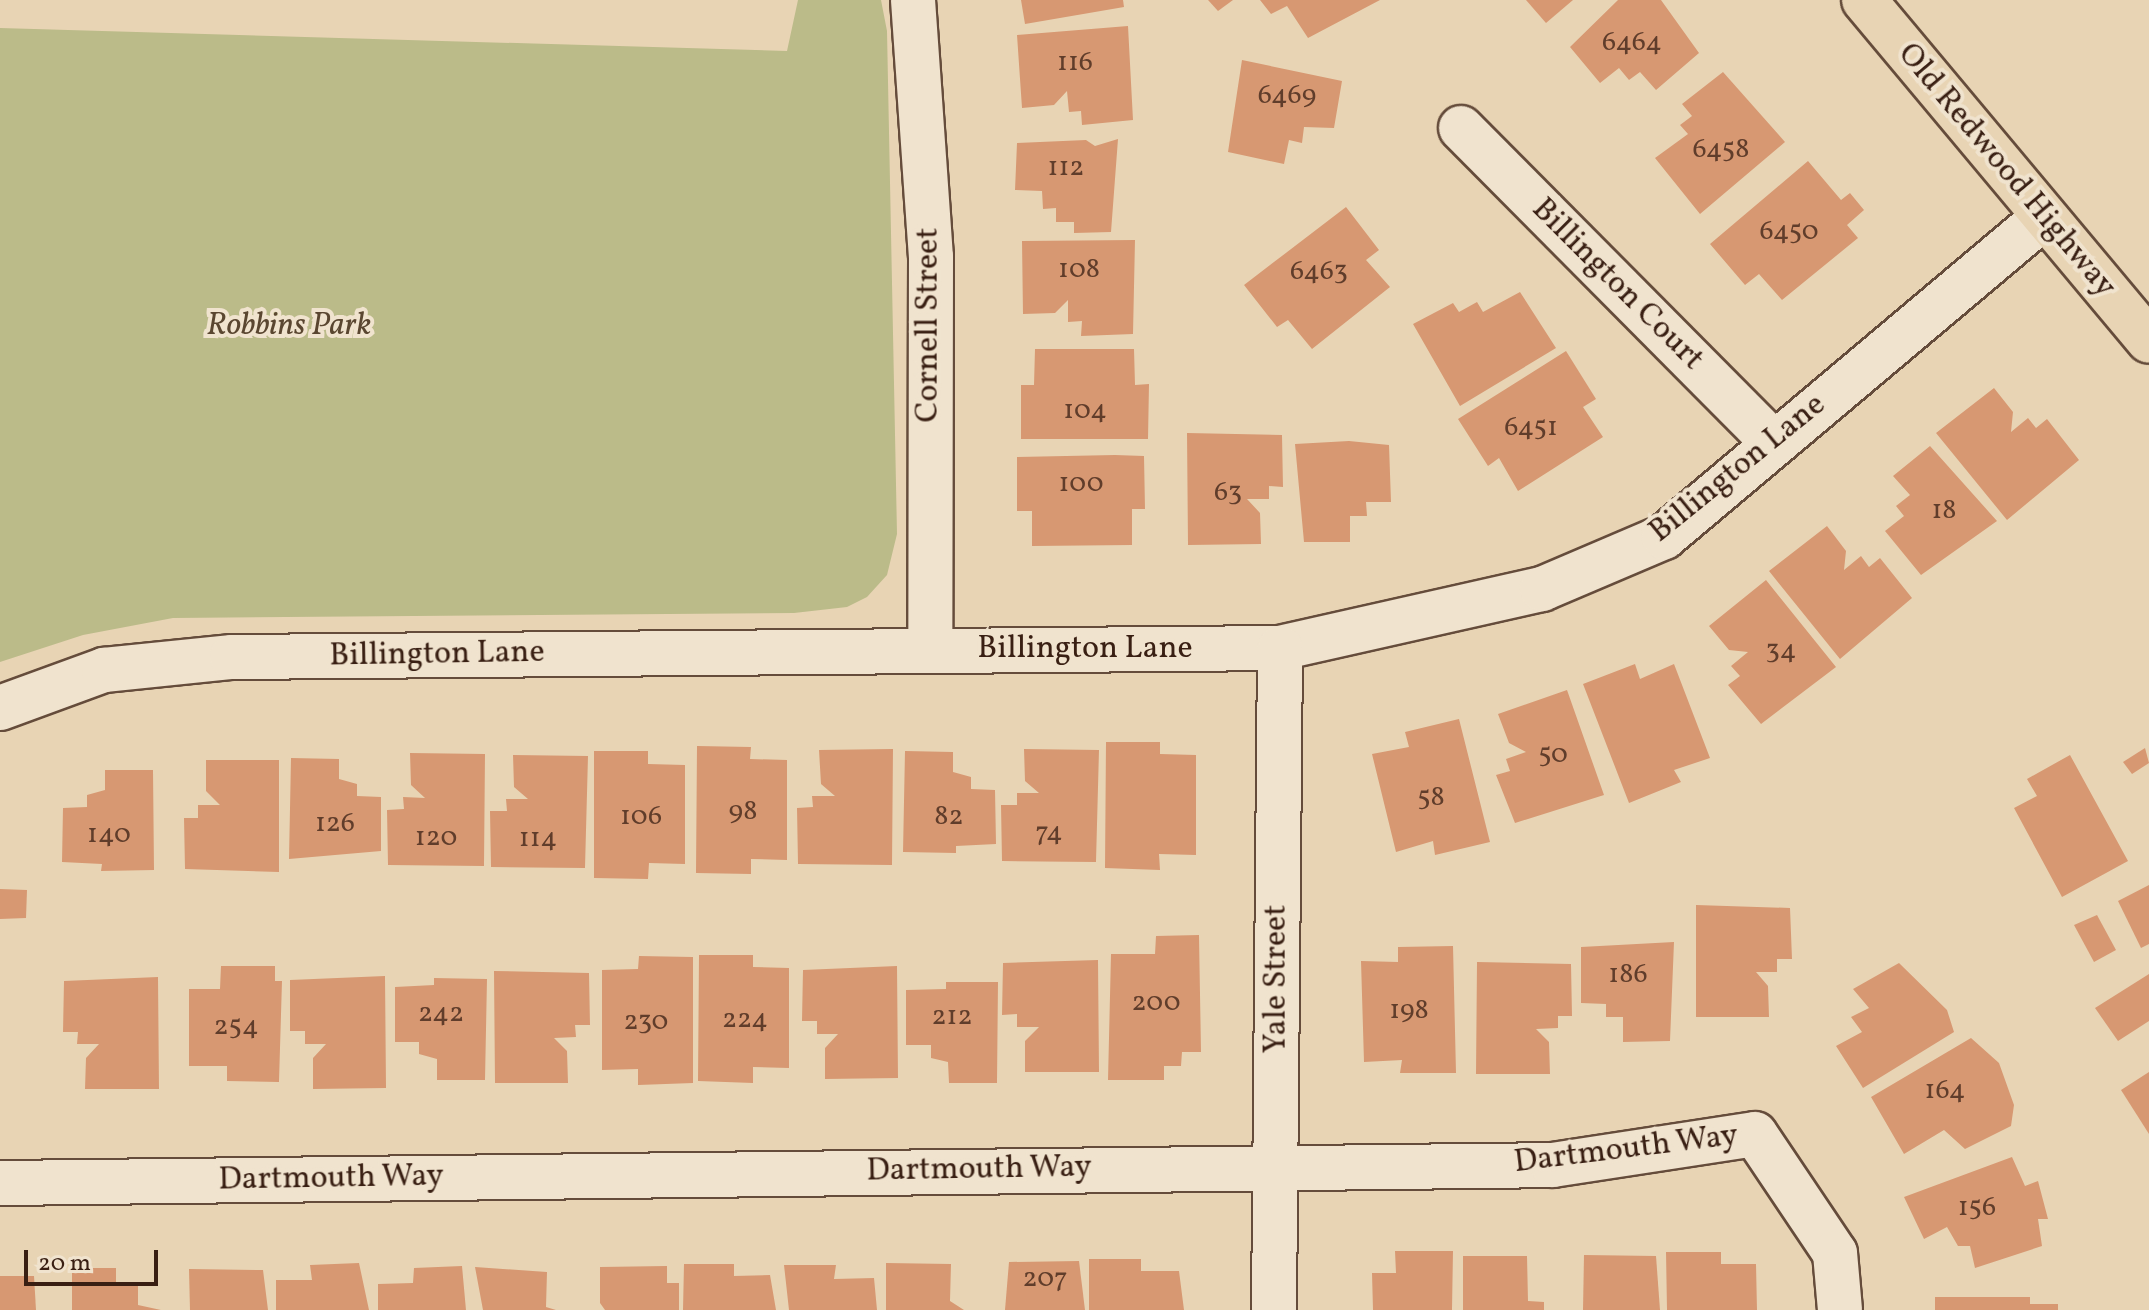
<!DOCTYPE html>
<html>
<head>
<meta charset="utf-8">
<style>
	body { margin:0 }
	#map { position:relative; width:2149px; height:1310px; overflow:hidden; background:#e8d4b4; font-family:Vollkorn,serif }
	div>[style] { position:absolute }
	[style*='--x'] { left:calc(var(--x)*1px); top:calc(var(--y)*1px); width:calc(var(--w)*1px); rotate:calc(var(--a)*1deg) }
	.green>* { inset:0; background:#bbbb89 }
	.building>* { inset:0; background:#d79872 }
	.roads { filter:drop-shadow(2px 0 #654c3b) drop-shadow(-2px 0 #654c3b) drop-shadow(0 2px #654c3b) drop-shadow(0 -2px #654c3b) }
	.minor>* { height:44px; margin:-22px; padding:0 22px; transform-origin:22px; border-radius:22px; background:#f0e3ce }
	.major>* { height:44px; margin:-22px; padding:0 22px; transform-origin:22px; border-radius:22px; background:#e8d4b4 }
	span { translate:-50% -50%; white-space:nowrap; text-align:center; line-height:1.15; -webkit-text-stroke:8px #f0e3ce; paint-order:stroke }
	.number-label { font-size:28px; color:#603d2b }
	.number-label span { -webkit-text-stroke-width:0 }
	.street-label { font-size:32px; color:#391f13 }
	.park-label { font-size:32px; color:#5a4630; font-style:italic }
	.scale { position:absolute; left:24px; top:1250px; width:134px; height:36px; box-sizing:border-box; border:4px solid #391f13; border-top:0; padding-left:10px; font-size:24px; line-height:28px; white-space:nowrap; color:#391f13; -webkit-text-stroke:6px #f0e3ce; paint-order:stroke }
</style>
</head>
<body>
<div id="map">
	<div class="green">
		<i style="clip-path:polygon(798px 0,881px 0,887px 31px,897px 534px,887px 575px,867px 597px,847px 607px,794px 613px,173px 618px,83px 635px,0 662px,0 28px,787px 51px)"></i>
	</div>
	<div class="building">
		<i style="clip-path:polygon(1021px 0,1123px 0,1124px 7px,1025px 24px)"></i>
		<i style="clip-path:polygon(1208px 0,1233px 0,1218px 11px)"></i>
		<i style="clip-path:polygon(1260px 0,1380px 0,1308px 38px,1287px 6px,1271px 14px)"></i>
		<i style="clip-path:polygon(1526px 0,1573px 0,1546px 23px)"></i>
		<i style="clip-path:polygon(1618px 0,1661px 0,1699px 53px,1656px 90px,1640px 72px,1629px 80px,1619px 68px,1600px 83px,1570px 47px)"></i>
		<i style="clip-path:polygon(1128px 26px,1133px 120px,1082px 125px,1081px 111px,1069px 112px,1067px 91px,1054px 105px,1022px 108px,1017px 35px)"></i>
		<i style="clip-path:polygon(1242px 60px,1342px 81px,1334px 128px,1304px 127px,1302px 143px,1289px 140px,1284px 164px,1228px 152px)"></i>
		<i style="clip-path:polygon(1723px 72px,1785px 142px,1700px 214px,1655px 158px,1688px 134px,1680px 125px,1692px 116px,1682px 104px)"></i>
		<i style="clip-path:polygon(1118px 139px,1111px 232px,1074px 233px,1074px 222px,1056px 222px,1056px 208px,1043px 209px,1042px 191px,1015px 190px,1017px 143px,1086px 140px,1095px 146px)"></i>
		<i style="clip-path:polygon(1808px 161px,1841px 200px,1850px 193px,1864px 210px,1847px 225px,1858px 238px,1782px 300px,1759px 274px,1745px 285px,1710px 244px)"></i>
		<i style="clip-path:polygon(1346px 207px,1379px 250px,1366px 260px,1390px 287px,1312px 349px,1288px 320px,1277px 327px,1244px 285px)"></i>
		<i style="clip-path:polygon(1135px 240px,1133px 334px,1081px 336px,1082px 321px,1068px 322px,1068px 300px,1055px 313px,1023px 314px,1022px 241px)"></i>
		<i style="clip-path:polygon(1520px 292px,1556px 348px,1460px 406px,1413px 324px,1453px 303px,1459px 312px,1477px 302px,1483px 312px)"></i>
		<i style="clip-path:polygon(1035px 349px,1134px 349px,1135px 385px,1149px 384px,1148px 439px,1021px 439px,1021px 385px,1034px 385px)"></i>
		<i style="clip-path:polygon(1566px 351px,1596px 399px,1583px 407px,1603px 437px,1518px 491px,1499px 458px,1488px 466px,1458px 419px)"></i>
		<i style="clip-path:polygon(1994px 388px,2013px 412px,2011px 432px,2028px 418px,2036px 428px,2047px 419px,2079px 460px,2007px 520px,1936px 433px)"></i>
		<i style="clip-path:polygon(1187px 433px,1282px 435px,1283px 487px,1269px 486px,1269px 499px,1247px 499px,1260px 513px,1261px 544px,1188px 545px)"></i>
		<i style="clip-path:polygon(1349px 441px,1389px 445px,1391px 502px,1366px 502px,1367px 516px,1350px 516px,1350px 542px,1304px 542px,1295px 444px)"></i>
		<i style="clip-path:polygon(1930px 446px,1997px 521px,1921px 575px,1885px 531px,1904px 516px,1896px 506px,1910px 495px,1893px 476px)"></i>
		<i style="clip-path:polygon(1115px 455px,1144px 456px,1145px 509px,1132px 509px,1132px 545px,1032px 546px,1032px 511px,1017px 511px,1017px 457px)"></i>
		<i style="clip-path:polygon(1827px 526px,1846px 551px,1844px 570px,1861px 556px,1869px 567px,1880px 558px,1912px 598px,1840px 659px,1769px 571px)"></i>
		<i style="clip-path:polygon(1766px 580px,1836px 667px,1761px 724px,1728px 685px,1740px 676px,1731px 666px,1748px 652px,1729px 650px,1709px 626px)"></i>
		<i style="clip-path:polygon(1635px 664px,1640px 679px,1674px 664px,1710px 758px,1674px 770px,1681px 782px,1629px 803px,1583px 684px)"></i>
		<i style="clip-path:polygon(1567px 690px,1604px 795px,1515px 823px,1496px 775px,1510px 771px,1506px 759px,1526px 752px,1509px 743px,1498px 714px)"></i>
		<i style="clip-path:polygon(1459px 719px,1490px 842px,1435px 855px,1433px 841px,1396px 852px,1372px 754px,1409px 747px,1405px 732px)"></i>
		<i style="clip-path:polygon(1106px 742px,1160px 742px,1160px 754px,1196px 755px,1196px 855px,1159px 854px,1160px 870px,1105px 868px)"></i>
		<i style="clip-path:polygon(697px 746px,751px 747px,750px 759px,787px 760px,787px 860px,751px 859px,751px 874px,696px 873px)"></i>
		<i style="clip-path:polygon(2145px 748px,2149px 763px,2132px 774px,2123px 762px)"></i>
		<i style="clip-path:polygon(893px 749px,892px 865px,798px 864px,797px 808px,813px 807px,812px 796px,835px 796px,821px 784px,819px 750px)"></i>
		<i style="clip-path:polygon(1024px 749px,1099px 750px,1096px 862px,1002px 861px,1001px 805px,1017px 805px,1017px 793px,1039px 793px,1025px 781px)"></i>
		<i style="clip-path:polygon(594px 751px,648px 751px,648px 764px,685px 765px,685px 864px,649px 863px,648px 879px,594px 878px)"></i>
		<i style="clip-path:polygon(905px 751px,953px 752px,953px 772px,971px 777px,971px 789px,995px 790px,996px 844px,956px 846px,956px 853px,903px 852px)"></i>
		<i style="clip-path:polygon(410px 753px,485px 754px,484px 866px,388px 865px,387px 810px,404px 809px,403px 797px,425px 798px,411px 785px)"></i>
		<i style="clip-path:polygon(513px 755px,588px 756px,585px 868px,491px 867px,490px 811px,507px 811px,506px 799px,528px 799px,514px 787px)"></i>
		<i style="clip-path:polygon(2070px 755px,2128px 861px,2062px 897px,2014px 808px,2037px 796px,2027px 779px)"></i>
		<i style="clip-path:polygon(291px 758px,339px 759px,339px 779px,357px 784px,357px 796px,381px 797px,381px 851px,289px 859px)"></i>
		<i style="clip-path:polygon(206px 760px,279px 760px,279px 872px,185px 869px,184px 818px,198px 818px,198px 805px,220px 805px,206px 791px)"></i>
		<i style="clip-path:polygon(105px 770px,153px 770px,154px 870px,101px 871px,102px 864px,62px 862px,63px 808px,87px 807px,87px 795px,105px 790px)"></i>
		<i style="clip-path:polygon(2149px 885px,2149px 944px,2141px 948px,2118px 901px)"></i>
		<i style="clip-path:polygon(0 889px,27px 890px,26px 918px,0 919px)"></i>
		<i style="clip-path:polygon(1696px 905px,1790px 908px,1792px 959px,1777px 959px,1777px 972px,1756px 972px,1768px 986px,1769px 1017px,1696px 1017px)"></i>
		<i style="clip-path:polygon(2097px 915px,2116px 950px,2094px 962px,2074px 925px)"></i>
		<i style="clip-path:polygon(1199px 935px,1201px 1052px,1182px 1052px,1181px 1066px,1164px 1066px,1164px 1080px,1108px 1080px,1111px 954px,1155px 954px,1156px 936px)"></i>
		<i style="clip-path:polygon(1674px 942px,1670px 1041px,1623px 1042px,1623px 1017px,1606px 1017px,1606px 1004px,1581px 1003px,1581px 947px)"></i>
		<i style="clip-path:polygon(1453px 946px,1456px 1073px,1400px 1073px,1402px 1060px,1364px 1062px,1361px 961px,1398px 962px,1398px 947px)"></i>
		<i style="clip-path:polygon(699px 955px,753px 955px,753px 967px,789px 968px,789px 1068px,753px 1067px,753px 1083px,698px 1081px)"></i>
		<i style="clip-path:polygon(639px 956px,693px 957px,693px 1083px,638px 1085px,638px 1069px,602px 1070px,602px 970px,638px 969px)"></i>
		<i style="clip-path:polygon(1098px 960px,1099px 1072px,1025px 1072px,1025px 1041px,1039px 1027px,1017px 1027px,1017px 1014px,1002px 1015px,1003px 963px)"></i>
		<i style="clip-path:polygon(1477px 962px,1571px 964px,1572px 1016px,1558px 1016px,1558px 1028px,1536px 1029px,1549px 1042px,1550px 1074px,1476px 1074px)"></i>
		<i style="clip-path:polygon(1899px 963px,1947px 1010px,1954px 1032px,1863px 1088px,1836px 1046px,1862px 1032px,1851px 1017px,1869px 1008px,1853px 989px)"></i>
		<i style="clip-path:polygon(221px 966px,275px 966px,275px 981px,282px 981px,279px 1082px,227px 1081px,227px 1066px,189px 1066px,189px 989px,220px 989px)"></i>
		<i style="clip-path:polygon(897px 966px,898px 1078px,825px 1079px,825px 1048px,838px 1034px,817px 1034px,817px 1021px,802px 1021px,803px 970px)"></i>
		<i style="clip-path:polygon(494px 971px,589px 973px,590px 1025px,575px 1025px,576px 1037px,554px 1038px,567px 1051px,568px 1083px,495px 1083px)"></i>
		<i style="clip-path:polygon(2149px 974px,2149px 1021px,2118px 1041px,2095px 1008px)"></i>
		<i style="clip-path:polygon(385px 976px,386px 1088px,313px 1089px,313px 1058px,326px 1044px,305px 1044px,305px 1031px,290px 1031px,290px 980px)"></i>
		<i style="clip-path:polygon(158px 977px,159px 1089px,85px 1089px,86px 1058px,99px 1044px,77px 1044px,78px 1032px,63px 1032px,64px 981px)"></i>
		<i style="clip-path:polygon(434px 978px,487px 979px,485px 1080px,437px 1080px,437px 1059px,419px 1054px,419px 1042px,395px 1042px,395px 987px,434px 985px)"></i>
		<i style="clip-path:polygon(946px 982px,998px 982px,997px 1083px,949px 1083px,948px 1062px,931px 1058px,931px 1045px,906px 1045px,906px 990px,946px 989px)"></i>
		<i style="clip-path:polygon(1971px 1038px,1999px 1063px,2014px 1105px,2011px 1126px,1965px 1149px,1944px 1130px,1904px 1154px,1871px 1097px)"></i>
		<i style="clip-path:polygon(2149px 1072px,2149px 1134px,2121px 1090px)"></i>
		<i style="clip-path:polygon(2012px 1157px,2025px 1186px,2038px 1181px,2048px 1219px,2038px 1219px,2042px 1246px,1975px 1268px,1970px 1246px,1958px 1246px,1947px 1227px,1924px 1239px,1904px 1197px)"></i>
		<i style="clip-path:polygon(1395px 1251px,1453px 1251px,1452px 1310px,1373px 1310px,1372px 1273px,1396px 1273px)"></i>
		<i style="clip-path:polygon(1666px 1252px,1721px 1252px,1721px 1264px,1756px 1264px,1757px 1310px,1667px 1310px)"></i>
		<i style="clip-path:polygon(1584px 1255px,1656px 1256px,1660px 1310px,1583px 1310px)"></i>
		<i style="clip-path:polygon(1463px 1256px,1527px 1256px,1528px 1301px,1544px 1302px,1544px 1310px,1463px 1310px)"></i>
		<i style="clip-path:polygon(1089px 1259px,1141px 1259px,1141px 1271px,1179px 1271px,1184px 1310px,1089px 1310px)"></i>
		<i style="clip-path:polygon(1079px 1261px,1085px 1310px,1005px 1310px,1009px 1262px)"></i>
		<i style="clip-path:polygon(359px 1263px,369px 1310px,276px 1310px,276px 1280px,312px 1280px,310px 1265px)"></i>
		<i style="clip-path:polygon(886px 1263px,951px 1264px,950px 1301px,964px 1310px,886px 1310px)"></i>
		<i style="clip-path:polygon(684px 1264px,734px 1264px,734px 1276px,770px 1275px,776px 1310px,683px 1310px)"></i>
		<i style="clip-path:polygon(784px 1265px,836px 1265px,834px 1279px,874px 1278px,877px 1310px,789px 1310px)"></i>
		<i style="clip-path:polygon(462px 1266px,466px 1310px,378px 1310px,378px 1284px,413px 1283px,414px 1268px)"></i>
		<i style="clip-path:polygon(667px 1266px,667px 1283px,679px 1283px,679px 1310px,605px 1310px,600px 1303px,600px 1267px)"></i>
		<i style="clip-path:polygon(475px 1267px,547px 1272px,546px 1307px,556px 1310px,483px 1310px)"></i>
		<i style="clip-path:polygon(72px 1268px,116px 1268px,116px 1285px,138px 1286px,138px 1305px,161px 1310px,72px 1310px)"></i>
		<i style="clip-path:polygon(189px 1269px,263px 1270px,268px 1310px,190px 1310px)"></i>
		<i style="clip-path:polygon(0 1276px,34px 1276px,36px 1310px,0 1310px)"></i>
		<i style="clip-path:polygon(1935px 1297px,2030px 1297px,2030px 1304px,2058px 1304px,2058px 1310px,1935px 1310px)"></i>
	</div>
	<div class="roads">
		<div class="minor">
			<i style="--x:913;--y:0;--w:258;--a:86"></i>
			<i style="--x:931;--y:257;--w:394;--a:90.1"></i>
			<i style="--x:1461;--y:128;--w:443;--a:45.2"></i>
			<i style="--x:0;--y:708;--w:111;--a:-20.1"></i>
			<i style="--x:104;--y:670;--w:129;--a:-5.8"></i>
			<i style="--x:232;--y:657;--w:1048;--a:-0.49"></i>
			<i style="--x:1280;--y:648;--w:269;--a:-12.7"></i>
			<i style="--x:1542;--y:589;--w:133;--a:-23.1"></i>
			<i style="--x:1664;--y:537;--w:497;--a:-40.1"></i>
			<i style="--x:0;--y:1183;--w:1553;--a:-0.66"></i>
			<i style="--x:1553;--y:1165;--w:204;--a:-8.7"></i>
			<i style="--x:1755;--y:1134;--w:143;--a:56.1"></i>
			<i style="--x:1835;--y:1253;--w:57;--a:85"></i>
			<i style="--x:1274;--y:1310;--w:662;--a:-89.48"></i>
		</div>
		<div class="major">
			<i style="--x:1864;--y:0;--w:444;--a:50.1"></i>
		</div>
	</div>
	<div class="number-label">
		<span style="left:1632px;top:43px">6464</span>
		<span style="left:1075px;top:63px">116</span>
		<span style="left:1287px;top:96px">6469</span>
		<span style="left:1721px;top:150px">6458</span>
		<span style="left:1066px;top:168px">112</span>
		<span style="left:1789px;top:232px">6450</span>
		<span style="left:1079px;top:270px">108</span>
		<span style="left:1319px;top:272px">6463</span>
		<span style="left:1085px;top:411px">104</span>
		<span style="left:1531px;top:428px">6451</span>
		<span style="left:1081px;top:484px">100</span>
		<span style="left:1228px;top:493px">63</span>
		<span style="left:1944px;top:511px">18</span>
		<span style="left:1781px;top:651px">34</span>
		<span style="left:1553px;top:755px">50</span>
		<span style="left:1431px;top:798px">58</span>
		<span style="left:743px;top:812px">98</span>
		<span style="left:641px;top:817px">106</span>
		<span style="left:949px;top:817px">82</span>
		<span style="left:335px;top:824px">126</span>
		<span style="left:1049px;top:833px">74</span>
		<span style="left:109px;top:835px">140</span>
		<span style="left:436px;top:838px">120</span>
		<span style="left:538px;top:839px">114</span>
		<span style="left:1628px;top:975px">186</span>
		<span style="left:1156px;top:1003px">200</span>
		<span style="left:1409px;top:1011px">198</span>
		<span style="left:441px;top:1014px">242</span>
		<span style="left:952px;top:1017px">212</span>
		<span style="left:745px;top:1020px">224</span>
		<span style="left:646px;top:1022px">230</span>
		<span style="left:236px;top:1027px">254</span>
		<span style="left:1945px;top:1091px">164</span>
		<span style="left:1977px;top:1208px">156</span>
		<span style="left:1045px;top:1279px">207</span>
	</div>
	<div class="street-label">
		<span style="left:2006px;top:171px;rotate:50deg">Old Redwood Highway</span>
		<span style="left:1617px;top:285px;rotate:45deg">Billington Court</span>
		<span style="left:929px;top:325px;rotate:-90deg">Cornell Street</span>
		<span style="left:1738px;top:469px;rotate:-39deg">Billington Lane</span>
		<span style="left:1085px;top:649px">Billington Lane</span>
		<span style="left:437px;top:655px;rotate:-1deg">Billington Lane</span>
		<span style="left:1277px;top:979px;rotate:-90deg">Yale Street</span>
		<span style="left:1626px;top:1150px;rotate:-7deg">Dartmouth Way</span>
		<span style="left:979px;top:1170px;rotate:-1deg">Dartmouth Way</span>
		<span style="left:331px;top:1179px;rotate:-1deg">Dartmouth Way</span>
	</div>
	<div class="park-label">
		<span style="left:289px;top:326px">Robbins Park</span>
	</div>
	<div class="scale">20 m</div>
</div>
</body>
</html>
